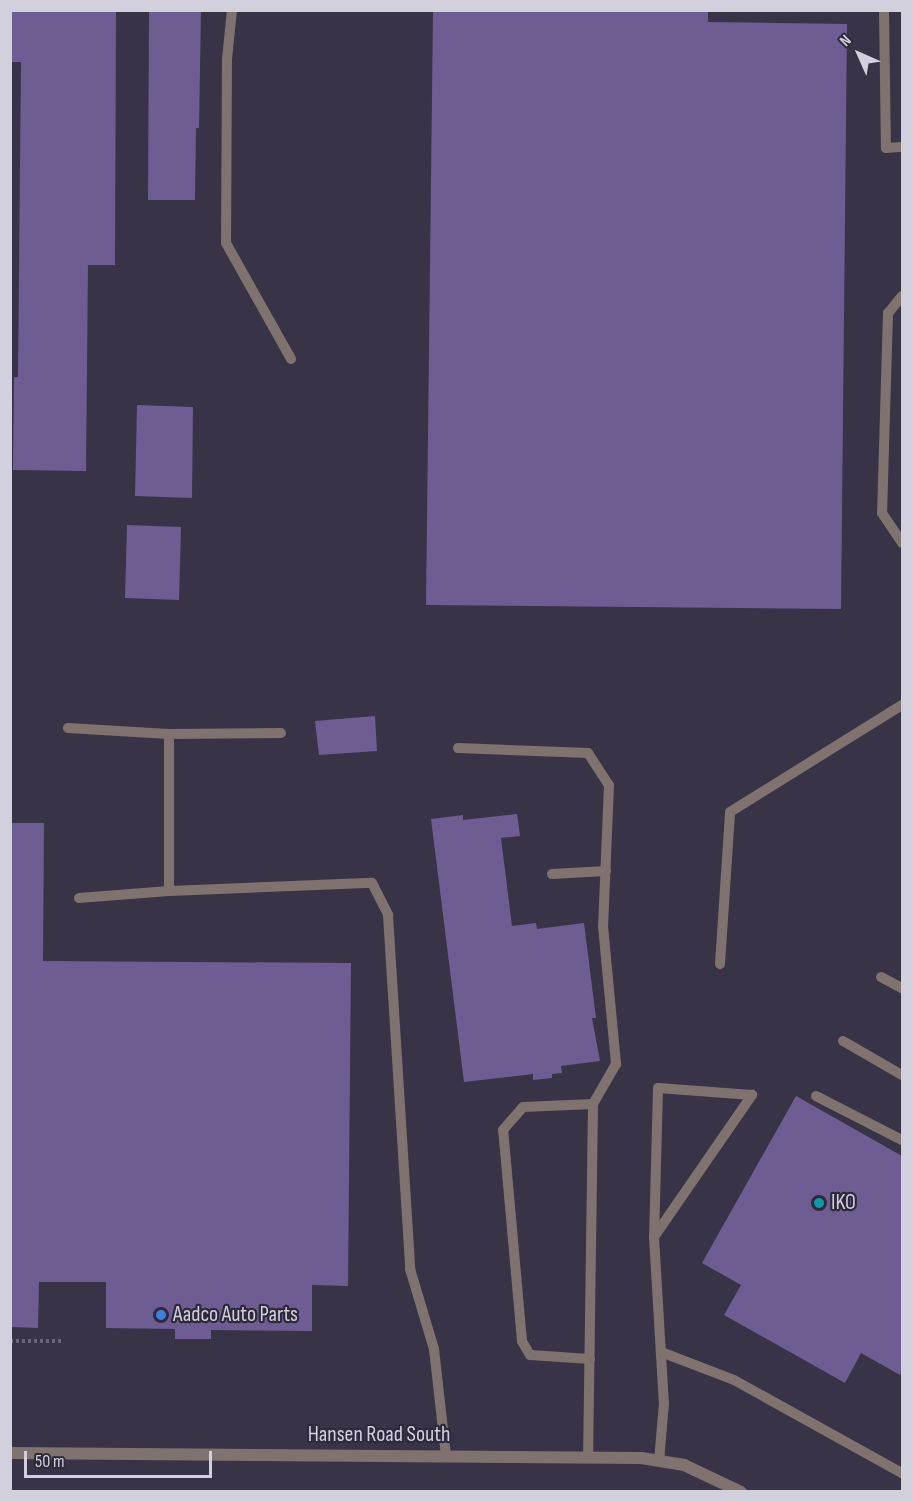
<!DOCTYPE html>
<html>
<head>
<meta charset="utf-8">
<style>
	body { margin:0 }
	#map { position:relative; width:913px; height:1502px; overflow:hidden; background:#393348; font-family:"Sofia Sans Condensed",sans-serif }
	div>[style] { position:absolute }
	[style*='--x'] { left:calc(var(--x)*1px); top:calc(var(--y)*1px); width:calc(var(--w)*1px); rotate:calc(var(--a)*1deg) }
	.building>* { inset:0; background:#6e5d92 }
	.path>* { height:4px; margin-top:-2px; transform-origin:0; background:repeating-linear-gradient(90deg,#6a6577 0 3px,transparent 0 6px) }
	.lane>* { height:10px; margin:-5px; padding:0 5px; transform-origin:5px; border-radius:5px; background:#7f726f }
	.street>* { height:12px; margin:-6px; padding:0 6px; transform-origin:6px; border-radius:6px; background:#7f726f }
	.dots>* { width:16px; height:16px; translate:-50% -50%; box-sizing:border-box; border:3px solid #2f293e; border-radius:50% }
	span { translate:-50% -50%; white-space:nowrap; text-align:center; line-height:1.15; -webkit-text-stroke:4.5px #2f293e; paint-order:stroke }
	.poi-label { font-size:22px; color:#d3d0dd }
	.left { translate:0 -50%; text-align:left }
	.street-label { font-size:22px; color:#d3d0dd }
	.frame { position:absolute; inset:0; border:12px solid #d3d0dd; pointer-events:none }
	.north { position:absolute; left:829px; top:24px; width:60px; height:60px; -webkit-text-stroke:4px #2f293e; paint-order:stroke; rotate:315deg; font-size:16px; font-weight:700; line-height:24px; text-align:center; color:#d3d0dd }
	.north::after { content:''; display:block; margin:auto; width:21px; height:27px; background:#d3d0dd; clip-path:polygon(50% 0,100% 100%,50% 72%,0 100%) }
	.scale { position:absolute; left:24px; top:1451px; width:188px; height:27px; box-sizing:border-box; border:3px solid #d3d0dd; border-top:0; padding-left:8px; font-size:18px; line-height:21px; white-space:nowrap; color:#d3d0dd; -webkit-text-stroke:4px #2f293e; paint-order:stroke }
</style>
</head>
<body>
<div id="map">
	<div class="building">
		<i style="clip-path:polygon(10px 10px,116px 10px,115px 265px,88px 265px,86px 471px,13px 470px,14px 377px,18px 377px,21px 62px,10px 62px)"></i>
		<i style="clip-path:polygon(149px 10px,201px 10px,199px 128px,196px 128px,195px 200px,148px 200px)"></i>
		<i style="clip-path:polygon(433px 10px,708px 10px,708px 22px,847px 24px,841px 609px,426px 605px)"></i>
		<i style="clip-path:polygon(137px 405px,193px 407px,192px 498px,135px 496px)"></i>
		<i style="clip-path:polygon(127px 525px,181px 527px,179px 600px,125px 598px)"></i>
		<i style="clip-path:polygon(375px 716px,377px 751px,319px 755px,315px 721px)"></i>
		<i style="clip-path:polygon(517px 814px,520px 836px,501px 838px,512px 926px,536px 923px,537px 929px,584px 923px,596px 1018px,592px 1018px,600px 1061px,561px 1066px,562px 1073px,552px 1074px,552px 1078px,533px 1080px,533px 1074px,464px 1082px,431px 819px,463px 815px,463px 820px)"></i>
		<i style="clip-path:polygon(10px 823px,44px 823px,43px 961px,351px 963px,348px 1286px,312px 1285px,312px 1331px,211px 1330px,211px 1339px,175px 1339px,175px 1329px,106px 1328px,106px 1282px,39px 1282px,38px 1328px,10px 1327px)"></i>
		<i style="clip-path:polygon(796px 1096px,902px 1156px,902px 1371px,900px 1375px,861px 1353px,845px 1383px,724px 1315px,741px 1285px,702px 1263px)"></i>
	</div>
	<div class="path">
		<i style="--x:10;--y:1341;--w:51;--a:0"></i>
	</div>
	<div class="lane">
		<i style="--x:232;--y:10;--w:49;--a:95.8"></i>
		<i style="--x:227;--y:59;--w:184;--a:90.3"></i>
		<i style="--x:226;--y:243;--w:133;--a:60.7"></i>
		<i style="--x:884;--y:10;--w:138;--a:89.2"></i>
		<i style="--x:886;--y:148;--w:16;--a:-4"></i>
		<i style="--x:902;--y:296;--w:22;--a:129"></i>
		<i style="--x:888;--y:313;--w:200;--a:91.7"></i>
		<i style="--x:882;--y:513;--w:36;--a:56"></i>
		<i style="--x:68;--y:728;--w:101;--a:3.4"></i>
		<i style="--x:458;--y:748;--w:130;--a:2.2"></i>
		<i style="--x:588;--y:753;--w:38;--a:57"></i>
		<i style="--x:609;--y:785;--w:141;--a:92.4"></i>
		<i style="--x:603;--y:926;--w:139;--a:84.6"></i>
		<i style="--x:616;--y:1064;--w:46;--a:119.9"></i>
		<i style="--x:593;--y:1104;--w:353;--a:90.8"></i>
		<i style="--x:552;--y:874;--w:54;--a:-3.2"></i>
		<i style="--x:169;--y:891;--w:157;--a:-90"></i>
		<i style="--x:169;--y:734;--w:112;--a:-0.5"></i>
		<i style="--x:79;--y:898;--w:90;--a:-4.4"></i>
		<i style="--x:169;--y:891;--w:203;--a:-2.3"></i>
		<i style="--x:372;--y:883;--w:36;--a:63"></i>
		<i style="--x:388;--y:915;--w:355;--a:86.4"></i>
		<i style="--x:410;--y:1269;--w:84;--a:73.3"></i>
		<i style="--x:434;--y:1349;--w:108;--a:83.6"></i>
		<i style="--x:720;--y:964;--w:152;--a:-86.2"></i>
		<i style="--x:730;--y:812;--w:203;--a:-31.9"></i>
		<i style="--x:881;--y:977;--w:24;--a:28"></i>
		<i style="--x:843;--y:1041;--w:68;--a:30"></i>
		<i style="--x:816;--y:1096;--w:97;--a:27.1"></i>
		<i style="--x:654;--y:1237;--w:173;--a:-55.4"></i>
		<i style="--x:752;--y:1095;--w:94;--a:-175.7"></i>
		<i style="--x:658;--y:1088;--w:149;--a:91.5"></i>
		<i style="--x:654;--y:1237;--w:166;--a:86.6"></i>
		<i style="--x:664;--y:1403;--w:58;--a:94.9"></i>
		<i style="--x:661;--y:1352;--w:78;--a:21"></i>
		<i style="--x:734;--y:1380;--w:192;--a:29"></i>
		<i style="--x:590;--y:1359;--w:60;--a:-176.2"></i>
		<i style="--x:530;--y:1355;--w:16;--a:-120"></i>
		<i style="--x:522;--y:1341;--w:212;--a:-95.1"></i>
		<i style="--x:503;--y:1130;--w:30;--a:-49"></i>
		<i style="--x:523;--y:1107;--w:70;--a:-2.5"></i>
	</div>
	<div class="street">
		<i style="--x:10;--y:1453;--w:631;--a:0.45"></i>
		<i style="--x:641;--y:1458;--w:44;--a:9.2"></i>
		<i style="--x:684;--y:1465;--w:63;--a:25.3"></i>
	</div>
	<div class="dots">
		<i style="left:819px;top:1203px;background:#0f9aa8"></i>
		<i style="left:161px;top:1315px;background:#3f7fe0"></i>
	</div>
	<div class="poi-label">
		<span class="left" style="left:831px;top:1203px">IKO</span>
		<span class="left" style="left:173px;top:1315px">Aadco Auto Parts</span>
	</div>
	<div class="street-label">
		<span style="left:379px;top:1435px">Hansen Road South</span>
	</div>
	<div class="frame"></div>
	<div class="north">N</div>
	<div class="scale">50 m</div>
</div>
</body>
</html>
